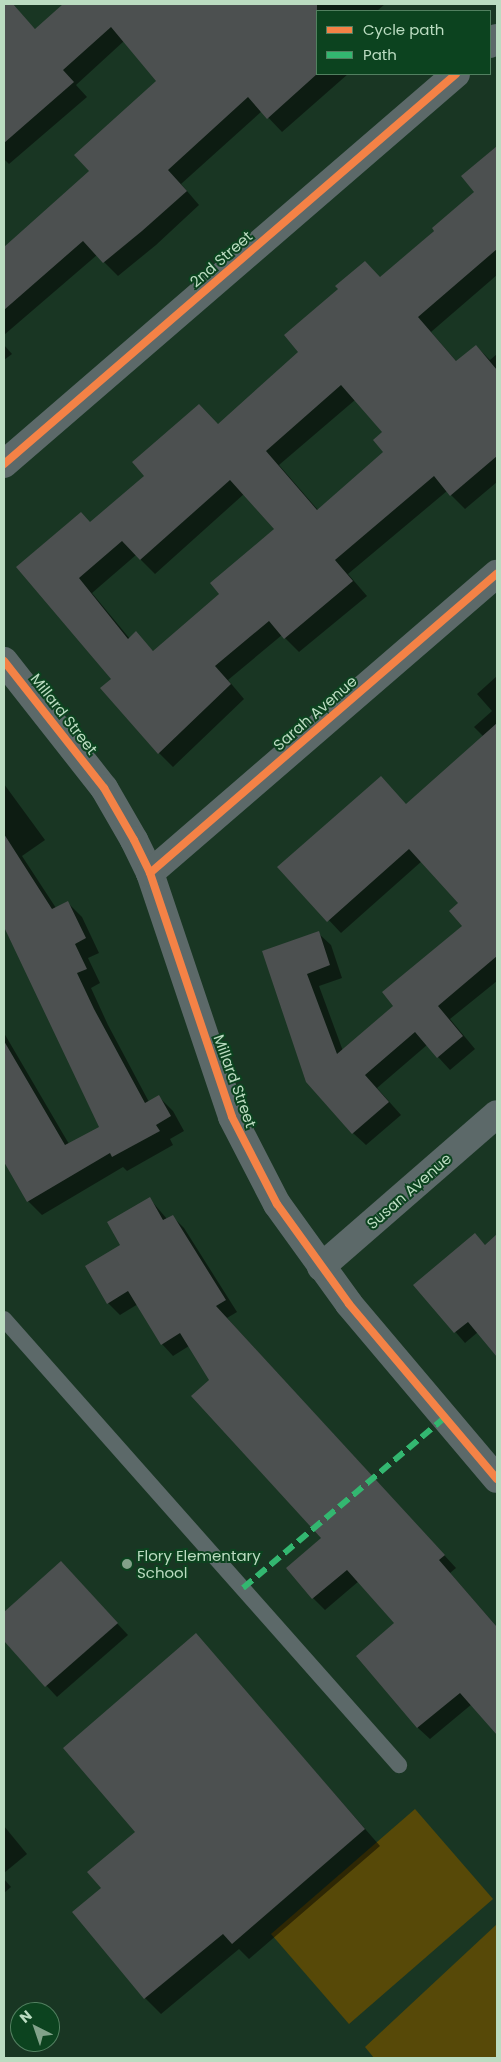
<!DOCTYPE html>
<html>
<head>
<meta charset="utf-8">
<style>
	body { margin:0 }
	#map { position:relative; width:501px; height:2062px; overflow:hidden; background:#193623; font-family:Poppins,sans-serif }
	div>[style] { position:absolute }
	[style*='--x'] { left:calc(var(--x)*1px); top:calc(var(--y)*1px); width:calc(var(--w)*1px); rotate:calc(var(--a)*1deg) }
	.green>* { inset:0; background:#574908 }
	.shadow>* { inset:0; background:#0007 }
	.building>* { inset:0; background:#4c5050 }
	.lane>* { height:16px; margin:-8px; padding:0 8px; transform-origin:8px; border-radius:8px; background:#5c6969 }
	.street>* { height:28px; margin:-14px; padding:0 14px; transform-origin:14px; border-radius:14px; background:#5c6969 }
	.quiet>* { height:6px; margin-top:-3px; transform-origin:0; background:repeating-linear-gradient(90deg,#33b770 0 12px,transparent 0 18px) }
	.cycleway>* { height:8px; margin:-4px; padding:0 4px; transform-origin:4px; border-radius:4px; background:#f48246 }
	.dots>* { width:14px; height:14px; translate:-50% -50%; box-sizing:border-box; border:2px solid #0c431f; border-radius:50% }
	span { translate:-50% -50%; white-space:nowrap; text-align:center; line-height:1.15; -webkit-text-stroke:4px #0c431f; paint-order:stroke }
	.street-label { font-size:15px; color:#bbdcc1 }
	.poi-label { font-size:15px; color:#bbdcc1 }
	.left { translate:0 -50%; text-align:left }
	.frame { position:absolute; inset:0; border:5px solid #bbdcc1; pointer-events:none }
	.legend { position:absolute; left:316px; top:10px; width:175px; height:65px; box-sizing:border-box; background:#0c431f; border:1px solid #528060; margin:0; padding:6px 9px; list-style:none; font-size:15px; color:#bbdcc1 }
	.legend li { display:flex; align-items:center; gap:10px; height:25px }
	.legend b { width:25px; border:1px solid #528060 }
	.north { position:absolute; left:10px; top:2002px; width:50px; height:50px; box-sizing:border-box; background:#0c431f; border:1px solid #528060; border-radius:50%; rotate:319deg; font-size:14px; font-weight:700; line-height:20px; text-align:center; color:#bbdcc1 }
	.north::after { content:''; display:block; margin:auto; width:18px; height:22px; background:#82a28a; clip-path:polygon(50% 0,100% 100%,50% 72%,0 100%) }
</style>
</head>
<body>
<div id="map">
	<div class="green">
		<i style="clip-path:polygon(415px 1809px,493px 1899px,349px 2024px,271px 1934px)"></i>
		<i style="clip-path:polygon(497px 1924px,497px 2058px,374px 2058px,365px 2047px)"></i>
	</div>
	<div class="shadow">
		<i style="clip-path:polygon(65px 4px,196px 4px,218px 29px,222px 29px,251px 4px,385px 4px,377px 11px,317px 11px,317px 74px,348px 74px,282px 132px,262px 111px,181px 184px,199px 205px,156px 245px,118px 276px,97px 255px,4px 335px,4px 249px,91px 171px,158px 81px,124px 41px,76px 85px,87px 97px,9px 164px,4px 159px,4px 17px,15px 8px,36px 30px)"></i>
		<i style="clip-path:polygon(evenodd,497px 146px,497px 275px,431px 332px,457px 362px,476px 346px,490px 360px,497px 354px,497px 482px,465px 509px,447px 491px,348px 574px,367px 596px,299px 652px,282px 635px,228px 680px,244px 699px,173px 767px,159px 753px,113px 679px,18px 568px,91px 523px,218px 426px,476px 193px,463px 176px,497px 146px,355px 400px,383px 432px,385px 453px,318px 510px,279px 465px,355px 400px,497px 146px,244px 494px,276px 529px,221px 594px,154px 652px,136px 633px,130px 639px,92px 593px,136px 555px,155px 574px,244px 494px)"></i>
		<i style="clip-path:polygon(4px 345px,12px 354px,4px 360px)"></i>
		<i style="clip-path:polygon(497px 676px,497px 981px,450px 1019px,475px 1049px,450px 1070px,427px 1045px,377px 1088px,401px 1115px,366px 1145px,353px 1133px,263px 951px,318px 933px,331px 945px,342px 978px,319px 986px,343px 1051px,395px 1006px,463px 926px,460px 903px,422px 861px,341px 933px,279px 867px,407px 805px,484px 737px,474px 727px,492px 711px,477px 694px)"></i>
		<i style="clip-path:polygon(4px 784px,45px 840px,22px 856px,56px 908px,68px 903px,82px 917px,99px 953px,88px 958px,100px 983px,91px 988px,108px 1025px,149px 1102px,159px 1097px,173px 1111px,184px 1131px,170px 1139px,173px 1145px,127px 1171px,123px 1167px,42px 1215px,28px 1201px,4px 1160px,4px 1033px,69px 1144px,100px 1128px,4px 924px)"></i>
		<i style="clip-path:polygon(150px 1199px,167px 1219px,172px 1216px,184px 1228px,237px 1312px,227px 1318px,456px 1568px,450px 1573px,497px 1627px,497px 1733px,472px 1704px,430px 1739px,418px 1728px,358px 1657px,396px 1624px,359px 1581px,325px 1610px,313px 1598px,288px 1568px,322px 1539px,189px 1346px,173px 1356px,162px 1344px,138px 1304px,120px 1315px,108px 1303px,122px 1246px)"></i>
		<i style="clip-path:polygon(475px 1235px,486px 1246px,497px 1236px,497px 1355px,478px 1332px,465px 1343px,415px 1285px)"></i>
		<i style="clip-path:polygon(61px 1563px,128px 1635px,57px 1697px,4px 1640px,4px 1614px)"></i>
		<i style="clip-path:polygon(196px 1635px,380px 1846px,249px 1959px,239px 1949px,161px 2014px,145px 1998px,137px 1832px)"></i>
		<i style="clip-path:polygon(4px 1826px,27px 1854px,4px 1873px)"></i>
		<i style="clip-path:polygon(4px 1879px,11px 1887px,4px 1893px)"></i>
	</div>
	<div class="building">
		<i style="clip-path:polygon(4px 4px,13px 4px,35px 29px,63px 4px,317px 4px,317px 74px,267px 119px,248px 97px,168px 170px,187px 191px,142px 231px,103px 263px,83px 241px,4px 310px,4px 247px,89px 171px,74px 155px,156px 81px,111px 27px,63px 70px,74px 82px,4px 143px)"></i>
		<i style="clip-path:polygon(evenodd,497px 146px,497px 249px,418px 317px,456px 361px,476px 345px,497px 370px,497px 456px,450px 496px,434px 476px,335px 560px,353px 581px,284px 639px,269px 621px,215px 666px,231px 684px,158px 754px,100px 688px,111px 679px,16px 567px,81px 512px,90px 522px,144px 476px,132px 462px,199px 404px,218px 424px,298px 352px,284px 335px,338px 289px,335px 286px,365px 261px,380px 277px,434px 231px,432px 228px,474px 192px,461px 176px,497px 146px,341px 385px,382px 432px,373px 440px,383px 452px,317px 510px,266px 451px,341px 385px,497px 146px,230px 480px,274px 529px,210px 583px,219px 594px,153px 651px,136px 631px,128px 639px,79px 578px,122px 541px,140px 560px,230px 480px)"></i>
		<i style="clip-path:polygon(497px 723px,497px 956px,438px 1006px,463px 1036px,437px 1058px,415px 1032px,365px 1075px,389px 1102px,352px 1134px,306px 1082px,262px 951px,319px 931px,330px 965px,307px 974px,337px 1054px,393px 1006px,382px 992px,462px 926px,449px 911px,458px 903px,409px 849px,327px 922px,277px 867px,381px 776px,406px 804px)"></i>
		<i style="clip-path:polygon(4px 834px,52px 909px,68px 901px,86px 938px,75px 944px,87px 969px,77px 973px,94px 1009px,145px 1103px,159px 1095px,171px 1116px,156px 1125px,160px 1131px,112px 1157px,110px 1153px,27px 1202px,4px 1162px,4px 1041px,65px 1145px,99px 1127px,4px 927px)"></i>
		<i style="clip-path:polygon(150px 1197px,163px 1220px,173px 1215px,226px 1300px,216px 1306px,445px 1555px,439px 1560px,497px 1627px,497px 1735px,460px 1693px,417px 1728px,356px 1656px,394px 1623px,347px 1570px,312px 1599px,286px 1568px,321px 1538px,191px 1396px,209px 1380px,180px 1333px,161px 1345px,128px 1291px,107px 1304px,85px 1266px,120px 1245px,107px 1222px)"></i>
		<i style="clip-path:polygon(475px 1233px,485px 1245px,497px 1234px,497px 1357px,468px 1322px,454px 1333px,413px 1285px)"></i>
		<i style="clip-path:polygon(61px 1561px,118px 1623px,45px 1687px,4px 1641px,4px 1612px)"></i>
		<i style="clip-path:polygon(196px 1633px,365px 1829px,232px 1944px,223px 1934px,144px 1999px,72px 1912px,101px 1888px,87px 1872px,135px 1832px,63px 1748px)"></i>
	</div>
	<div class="lane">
		<i style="--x:4;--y:1319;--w:596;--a:48.47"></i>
	</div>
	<div class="street">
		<i style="--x:490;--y:44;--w:9;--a:-41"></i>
		<i style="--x:4;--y:464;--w:597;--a:-40.79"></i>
		<i style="--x:4;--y:661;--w:162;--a:51.8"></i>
		<i style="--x:104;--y:788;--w:60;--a:60"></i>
		<i style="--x:134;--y:840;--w:37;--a:64"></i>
		<i style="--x:150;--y:873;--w:257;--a:71.4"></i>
		<i style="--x:232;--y:1117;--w:98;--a:62.7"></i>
		<i style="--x:277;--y:1204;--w:123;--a:54.2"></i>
		<i style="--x:349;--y:1304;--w:229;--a:49.8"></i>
		<i style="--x:150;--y:873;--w:458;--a:-40.8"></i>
		<i style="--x:321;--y:1267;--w:233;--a:-41"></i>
	</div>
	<div class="quiet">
		<i style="--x:243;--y:1588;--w:265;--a:-40.2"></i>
	</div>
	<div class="cycleway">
		<i style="--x:4;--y:464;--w:597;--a:-40.79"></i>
		<i style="--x:4;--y:661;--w:162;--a:51.8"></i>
		<i style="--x:104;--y:788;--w:60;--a:60"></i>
		<i style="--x:134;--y:840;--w:37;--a:64"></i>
		<i style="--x:150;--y:873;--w:257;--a:71.4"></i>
		<i style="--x:232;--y:1117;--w:98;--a:62.7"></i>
		<i style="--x:277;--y:1204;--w:123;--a:54.2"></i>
		<i style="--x:349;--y:1304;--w:229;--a:49.8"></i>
		<i style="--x:150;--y:873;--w:458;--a:-40.8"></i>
	</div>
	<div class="dots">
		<i style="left:127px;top:1564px;background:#82a28a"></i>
	</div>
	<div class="street-label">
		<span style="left:221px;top:259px;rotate:-41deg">2nd Street</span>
		<span style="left:315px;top:713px;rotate:-41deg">Sarah Avenue</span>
		<span style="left:64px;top:714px;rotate:52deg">Millard Street</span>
		<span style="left:235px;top:1081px;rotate:70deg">Millard Street</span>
		<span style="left:409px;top:1191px;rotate:-41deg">Susan Avenue</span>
	</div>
	<div class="poi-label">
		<span class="left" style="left:137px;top:1564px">Flory Elementary<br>School</span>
	</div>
	<div class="frame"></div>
	<ul class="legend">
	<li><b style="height:6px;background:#f48246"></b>Cycle path</li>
	<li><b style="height:6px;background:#33b770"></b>Path</li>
	</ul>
	<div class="north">N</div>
</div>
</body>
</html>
